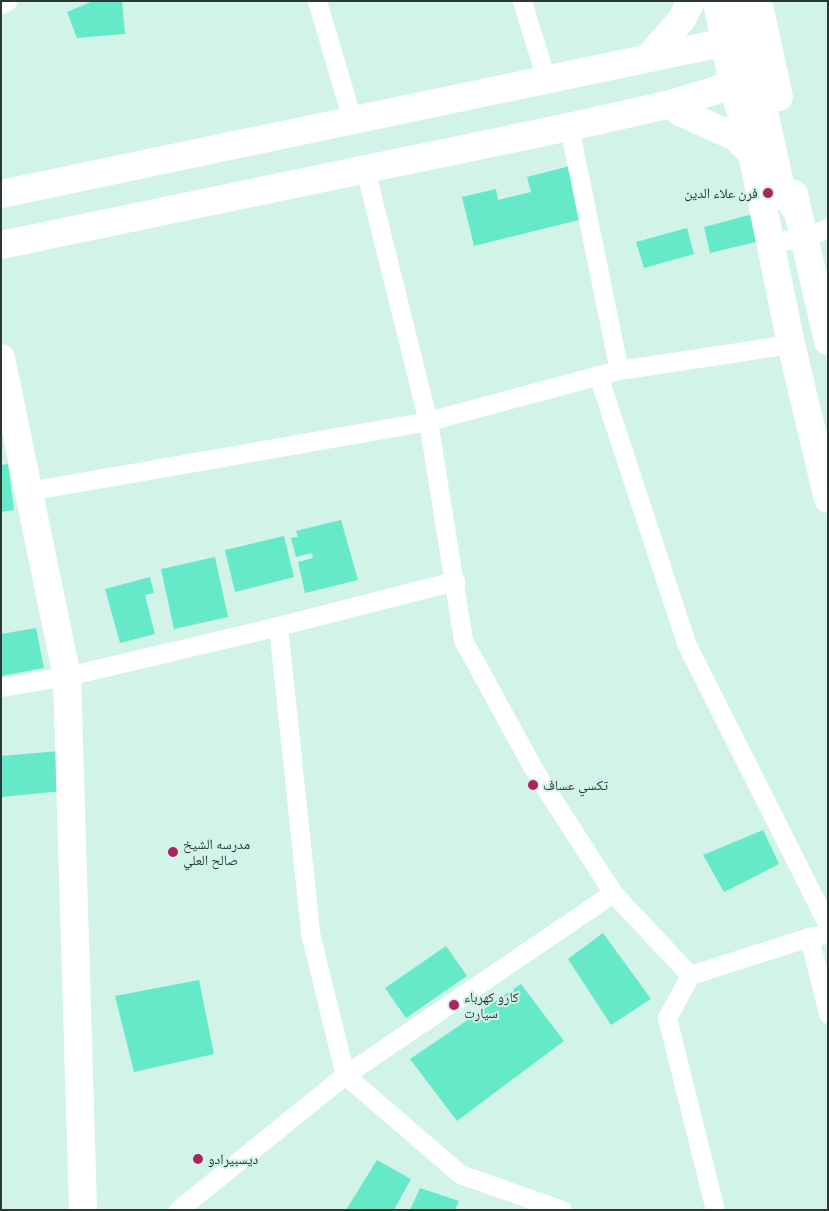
<!DOCTYPE html>
<html>
<head>
<meta charset="utf-8">
<style>
	body { margin:0 }
	#map { position:relative; width:829px; height:1211px; overflow:hidden; background:#d1f3e8; font-family:Ubuntu,"Noto Naskh Arabic",sans-serif }
	div>[style] { position:absolute }
	[style*='--x'] { left:calc(var(--x)*1px); top:calc(var(--y)*1px); width:calc(var(--w)*1px); rotate:calc(var(--a)*1deg) }
	.building>* { inset:0; background:#65e9c8 }
	.street>* { height:19px; margin:-9.5px; padding:0 9.5px; transform-origin:9.5px; border-radius:9.5px; background:#fff }
	.secondary>* { height:28px; margin:-14px; padding:0 14px; transform-origin:14px; border-radius:14px; background:#fff }
	.primary>* { height:28px; margin:-14px; padding:0 14px; transform-origin:14px; border-radius:14px; background:#fff }
	.dots>* { width:14px; height:14px; translate:-50% -50%; box-sizing:border-box; border:2px solid #d1f3e8; border-radius:50% }
	span { translate:-50% -50%; white-space:nowrap; text-align:center; line-height:1.15; -webkit-text-stroke:4px #d1f3e8; paint-order:stroke }
	.poi-label { font-size:14px; color:#2b3834 }
	.right { translate:-100% -50%; text-align:right }
	.left { translate:0 -50%; text-align:left }
	.frame { position:absolute; inset:0; border:2px solid #2b3834; pointer-events:none }
</style>
</head>
<body>
<div id="map">
	<div class="building">
		<i style="clip-path:polygon(93px 1px,122px 1px,125px 34px,77px 38px,67px 12px)"></i>
		<i style="clip-path:polygon(570px 166px,583px 219px,474px 246px,462px 197px,496px 189px,498px 200px,531px 192px,527px 177px)"></i>
		<i style="clip-path:polygon(753px 214px,760px 241px,710px 253px,704px 227px)"></i>
		<i style="clip-path:polygon(687px 228px,694px 254px,644px 268px,636px 242px)"></i>
		<i style="clip-path:polygon(8px 464px,14px 510px,1px 512px,1px 465px)"></i>
		<i style="clip-path:polygon(341px 520px,358px 580px,305px 593px,298px 562px,313px 558px,312px 553px,296px 557px,291px 538px,298px 537px,296px 531px)"></i>
		<i style="clip-path:polygon(284px 536px,294px 577px,235px 592px,225px 550px)"></i>
		<i style="clip-path:polygon(215px 557px,228px 617px,174px 629px,161px 569px)"></i>
		<i style="clip-path:polygon(150px 577px,154px 593px,145px 595px,155px 634px,120px 643px,105px 589px)"></i>
		<i style="clip-path:polygon(36px 628px,44px 668px,1px 676px,1px 634px)"></i>
		<i style="clip-path:polygon(60px 751px,63px 791px,1px 797px,1px 756px)"></i>
		<i style="clip-path:polygon(763px 830px,779px 864px,724px 892px,703px 855px)"></i>
		<i style="clip-path:polygon(603px 933px,651px 999px,611px 1025px,568px 959px)"></i>
		<i style="clip-path:polygon(446px 946px,467px 976px,406px 1018px,385px 988px)"></i>
		<i style="clip-path:polygon(199px 980px,214px 1054px,134px 1072px,115px 996px)"></i>
		<i style="clip-path:polygon(521px 984px,564px 1041px,457px 1121px,410px 1059px)"></i>
		<i style="clip-path:polygon(377px 1160px,411px 1179px,394px 1210px,346px 1210px)"></i>
		<i style="clip-path:polygon(420px 1188px,459px 1201px,455px 1210px,410px 1210px)"></i>
	</div>
	<div class="street">
		<i style="--x:317;--y:1;--w:123;--a:73.5"></i>
		<i style="--x:522;--y:1;--w:82;--a:72.9"></i>
		<i style="--x:1;--y:4;--w:7;--a:-27"></i>
		<i style="--x:569;--y:127;--w:248;--a:78.4"></i>
		<i style="--x:365;--y:169;--w:260;--a:76"></i>
		<i style="--x:428;--y:421;--w:222;--a:80.9"></i>
		<i style="--x:463;--y:640;--w:154;--a:61.3"></i>
		<i style="--x:537;--y:775;--w:140;--a:57.2"></i>
		<i style="--x:613;--y:893;--w:112;--a:46.8"></i>
		<i style="--x:771;--y:242;--w:32;--a:-7"></i>
		<i style="--x:803;--y:238;--w:27;--a:-22"></i>
		<i style="--x:598;--y:375;--w:282;--a:71.8"></i>
		<i style="--x:686;--y:643;--w:316;--a:63.3"></i>
		<i style="--x:28;--y:491;--w:406;--a:-9.9"></i>
		<i style="--x:428;--y:421;--w:198;--a:-15"></i>
		<i style="--x:619;--y:370;--w:174;--a:-8.6"></i>
		<i style="--x:278;--y:626;--w:309;--a:84"></i>
		<i style="--x:310;--y:933;--w:146;--a:76.2"></i>
		<i style="--x:345;--y:1075;--w:152;--a:40.7"></i>
		<i style="--x:460;--y:1174;--w:108;--a:19.4"></i>
		<i style="--x:1;--y:687;--w:67;--a:-9.5"></i>
		<i style="--x:67;--y:676;--w:217;--a:-13.3"></i>
		<i style="--x:278;--y:626;--w:183;--a:-14.3"></i>
		<i style="--x:809;--y:937;--w:79;--a:76.1"></i>
		<i style="--x:178;--y:1210;--w:215;--a:-39"></i>
		<i style="--x:345;--y:1075;--w:324;--a:-34.2"></i>
		<i style="--x:715;--y:1210;--w:198;--a:-104"></i>
		<i style="--x:667;--y:1018;--w:49;--a:-61.9"></i>
		<i style="--x:690;--y:975;--w:125;--a:-17.7"></i>
		<i style="--x:809;--y:937;--w:19;--a:-9"></i>
	</div>
	<div class="secondary">
		<i style="--x:1;--y:358;--w:325;--a:78.3"></i>
		<i style="--x:67;--y:676;--w:534;--a:88.28"></i>
	</div>
	<div class="primary">
		<i style="--x:717;--y:1;--w:86;--a:79.2"></i>
		<i style="--x:733;--y:85;--w:72;--a:74.6"></i>
		<i style="--x:752;--y:154;--w:194;--a:78.4"></i>
		<i style="--x:791;--y:344;--w:159;--a:76.6"></i>
		<i style="--x:760;--y:10;--w:89;--a:77.7"></i>
		<i style="--x:648;--y:58;--w:52;--a:-48.9"></i>
		<i style="--x:682;--y:19;--w:20;--a:-63"></i>
		<i style="--x:671;--y:104;--w:12;--a:42"></i>
		<i style="--x:680;--y:112;--w:61;--a:24.1"></i>
		<i style="--x:736;--y:137;--w:23;--a:47"></i>
		<i style="--x:1;--y:194;--w:741;--a:-11.84"></i>
		<i style="--x:726;--y:42;--w:28;--a:35"></i>
		<i style="--x:749;--y:58;--w:14;--a:65"></i>
		<i style="--x:755;--y:71;--w:120;--a:77.5"></i>
		<i style="--x:781;--y:188;--w:28;--a:55"></i>
		<i style="--x:794;--y:194;--w:151;--a:77"></i>
		<i style="--x:1;--y:245;--w:580;--a:-11.74"></i>
		<i style="--x:569;--y:127;--w:105;--a:-12.7"></i>
		<i style="--x:671;--y:104;--w:65;--a:-17"></i>
		<i style="--x:733;--y:85;--w:31;--a:-59"></i>
		<i style="--x:749;--y:58;--w:57;--a:-95"></i>
	</div>
	<div class="dots">
		<i style="left:768px;top:193px;background:#ae225f"></i>
		<i style="left:533px;top:785px;background:#ae225f"></i>
		<i style="left:173px;top:852px;background:#ae225f"></i>
		<i style="left:454px;top:1005px;background:#ae225f"></i>
		<i style="left:198px;top:1159px;background:#ae225f"></i>
	</div>
	<div class="poi-label">
		<span class="right" style="left:758px;top:193px">فرن علاء الدين</span>
		<span class="left" style="left:543px;top:785px">تكسي عساف</span>
		<span class="left" style="left:183px;top:852px">مدرسه الشيخ<br>صالح العلي</span>
		<span class="left" style="left:464px;top:1005px">كارو كهرباء<br>سيارت</span>
		<span class="left" style="left:208px;top:1159px">ديسبيرادو</span>
	</div>
	<div class="frame"></div>
</div>
</body>
</html>
